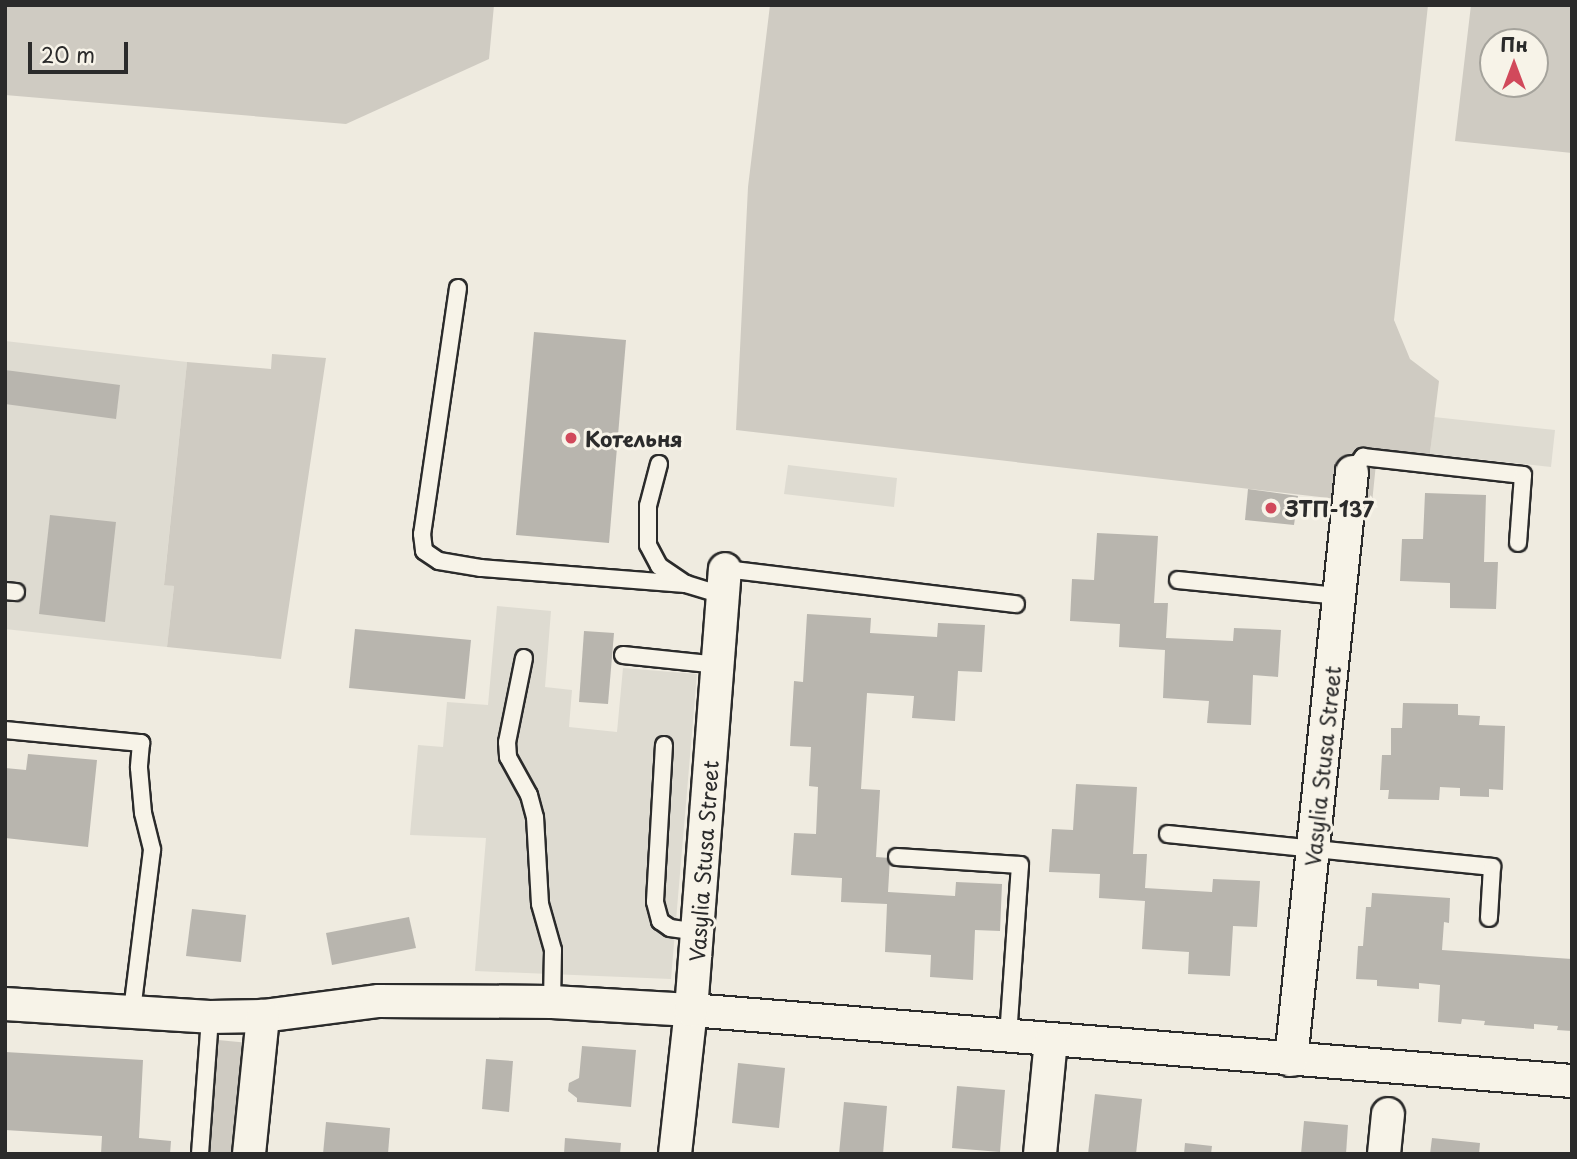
<!DOCTYPE html>
<html>
<head>
<meta charset="utf-8">
<style>
	body { margin:0 }
	#map { position:relative; width:1577px; height:1159px; overflow:hidden; background:#efebe0; font-family:"Playpen Sans",sans-serif }
	div>[style] { position:absolute }
	[style*='--x'] { left:calc(var(--x)*1px); top:calc(var(--y)*1px); width:calc(var(--w)*1px); rotate:calc(var(--a)*1deg) }
	.built>* { inset:0; background:#dedbd1 }
	.green>* { inset:0; background:#cfcbc2 }
	.building>* { inset:0; background:#b8b5ae }
	.roads { filter:drop-shadow(2px 0 #2b2b2b) drop-shadow(-2px 0 #2b2b2b) drop-shadow(0 2px #2b2b2b) drop-shadow(0 -2px #2b2b2b) }
	.lane>* { height:16px; margin:-8px; padding:0 8px; transform-origin:8px; border-radius:8px; background:#f7f3e8 }
	.street>* { height:32px; margin:-16px; padding:0 16px; transform-origin:16px; border-radius:16px; background:#f7f3e8 }
	.dots>* { width:19px; height:19px; translate:-50% -50%; box-sizing:border-box; border:4px solid #f7f3e8; border-radius:50% }
	span { translate:-50% -50%; white-space:nowrap; text-align:center; line-height:1.15; -webkit-text-stroke:6px #f7f3e8; paint-order:stroke }
	.poi-label { font-size:21px; color:#2b2b2b; font-weight:700 }
	.left { translate:0 -50%; text-align:left }
	.street-label { font-size:21px; color:#2b2b2b }
	.frame { position:absolute; inset:0; border:7px solid #2b2b2b; pointer-events:none }
	.north { position:absolute; left:1479px; top:28px; width:70px; height:70px; box-sizing:border-box; background:#f7f3e8; border:2px solid #a5a39c; border-radius:50%; rotate:0deg; font-size:19px; font-weight:700; line-height:28px; text-align:center; color:#2b2b2b }
	.north::after { content:''; display:block; margin:auto; width:24px; height:32px; background:#d1495b; clip-path:polygon(50% 0,100% 100%,50% 72%,0 100%) }
	.scale { position:absolute; left:28px; top:42px; width:100px; height:32px; box-sizing:border-box; border:4px solid #2b2b2b; border-top:0; padding-left:9px; font-size:21px; line-height:24px; white-space:nowrap; color:#2b2b2b; -webkit-text-stroke:5px #f7f3e8; paint-order:stroke }
</style>
</head>
<body>
<div id="map">
	<div class="built">
		<i style="clip-path:polygon(5px 341px,187px 362px,164px 584px,174px 586px,167px 647px,5px 629px)"></i>
		<i style="clip-path:polygon(1434px 417px,1555px 430px,1551px 467px,1430px 454px)"></i>
		<i style="clip-path:polygon(788px 465px,897px 478px,894px 507px,784px 494px)"></i>
		<i style="clip-path:polygon(497px 606px,551px 611px,545px 687px,572px 690px,569px 727px,617px 732px,623px 668px,697px 674px,671px 979px,475px 971px,486px 838px,410px 835px,418px 745px,443px 747px,447px 702px,488px 705px)"></i>
	</div>
	<div class="green">
		<i style="clip-path:polygon(5px 5px,494px 5px,489px 59px,346px 124px,5px 95px)"></i>
		<i style="clip-path:polygon(770px 5px,1428px 5px,1394px 320px,1410px 359px,1439px 381px,1429px 461px,1377px 454px,1372px 503px,736px 430px,748px 187px)"></i>
		<i style="clip-path:polygon(evenodd,1471px 5px,1572px 5px,1572px 153px,1455px 141px,1471px 5px,1493px 42px,1535px 42px,1535px 84px,1493px 84px,1493px 42px)"></i>
		<i style="clip-path:polygon(272px 354px,326px 358px,281px 659px,167px 647px,174px 586px,164px 585px,187px 362px,271px 369px)"></i>
		<i style="clip-path:polygon(218px 1040px,249px 1043px,239px 1154px,208px 1154px)"></i>
	</div>
	<div class="building">
		<i style="clip-path:polygon(534px 332px,626px 340px,609px 543px,516px 535px)"></i>
		<i style="clip-path:polygon(5px 370px,120px 385px,116px 419px,5px 404px)"></i>
		<i style="clip-path:polygon(1248px 489px,1298px 496px,1294px 525px,1245px 520px)"></i>
		<i style="clip-path:polygon(1425px 493px,1486px 495px,1484px 562px,1498px 562px,1496px 609px,1450px 608px,1450px 583px,1400px 581px,1402px 539px,1423px 539px)"></i>
		<i style="clip-path:polygon(50px 515px,116px 522px,105px 622px,39px 614px)"></i>
		<i style="clip-path:polygon(1097px 533px,1158px 536px,1154px 603px,1168px 603px,1166px 638px,1233px 641px,1234px 628px,1281px 630px,1278px 677px,1253px 675px,1251px 725px,1207px 723px,1209px 701px,1163px 698px,1165px 650px,1119px 647px,1120px 624px,1070px 621px,1072px 579px,1094px 580px)"></i>
		<i style="clip-path:polygon(807px 614px,871px 618px,870px 633px,937px 637px,938px 623px,985px 625px,982px 672px,958px 671px,955px 721px,912px 718px,914px 696px,867px 693px,861px 789px,880px 790px,876px 857px,890px 858px,888px 892px,955px 896px,956px 882px,1002px 884px,1000px 931px,975px 930px,973px 980px,930px 977px,931px 955px,885px 952px,887px 904px,841px 902px,842px 878px,791px 875px,794px 833px,816px 834px,818px 787px,809px 786px,811px 747px,790px 746px,794px 681px,803px 682px)"></i>
		<i style="clip-path:polygon(355px 629px,471px 640px,465px 699px,349px 688px)"></i>
		<i style="clip-path:polygon(584px 631px,614px 633px,608px 704px,579px 702px)"></i>
		<i style="clip-path:polygon(1403px 703px,1458px 704px,1458px 715px,1480px 716px,1479px 725px,1505px 726px,1503px 790px,1489px 789px,1489px 797px,1460px 796px,1460px 788px,1440px 787px,1439px 800px,1388px 799px,1389px 790px,1380px 790px,1382px 755px,1391px 755px,1391px 728px,1402px 728px)"></i>
		<i style="clip-path:polygon(28px 754px,97px 760px,88px 847px,5px 838px,5px 768px,26px 770px)"></i>
		<i style="clip-path:polygon(1076px 784px,1137px 787px,1133px 854px,1147px 854px,1145px 888px,1212px 892px,1213px 879px,1260px 881px,1257px 927px,1233px 926px,1230px 976px,1188px 974px,1189px 952px,1142px 949px,1145px 901px,1099px 898px,1100px 874px,1049px 872px,1052px 829px,1073px 830px)"></i>
		<i style="clip-path:polygon(1372px 893px,1450px 898px,1449px 923px,1444px 922px,1442px 950px,1572px 959px,1572px 1031px,1557px 1030px,1558px 1026px,1534px 1024px,1534px 1029px,1484px 1025px,1485px 1021px,1462px 1019px,1461px 1024px,1438px 1022px,1440px 985px,1419px 983px,1419px 989px,1377px 986px,1377px 980px,1356px 979px,1358px 946px,1363px 946px,1366px 907px,1371px 907px)"></i>
		<i style="clip-path:polygon(192px 909px,246px 915px,241px 962px,186px 956px)"></i>
		<i style="clip-path:polygon(409px 917px,416px 948px,332px 965px,326px 933px)"></i>
		<i style="clip-path:polygon(582px 1046px,636px 1050px,631px 1107px,577px 1102px,577px 1098px,568px 1091px,569px 1083px,579px 1078px)"></i>
		<i style="clip-path:polygon(5px 1052px,143px 1060px,139px 1138px,171px 1141px,170px 1154px,101px 1154px,102px 1136px,5px 1130px)"></i>
		<i style="clip-path:polygon(486px 1059px,513px 1061px,509px 1112px,482px 1109px)"></i>
		<i style="clip-path:polygon(738px 1063px,785px 1068px,779px 1128px,732px 1123px)"></i>
		<i style="clip-path:polygon(957px 1086px,1005px 1090px,1000px 1152px,952px 1148px)"></i>
		<i style="clip-path:polygon(1095px 1094px,1142px 1099px,1136px 1154px,1088px 1154px)"></i>
		<i style="clip-path:polygon(844px 1102px,887px 1106px,883px 1154px,839px 1154px)"></i>
		<i style="clip-path:polygon(1304px 1121px,1348px 1125px,1346px 1154px,1301px 1154px)"></i>
		<i style="clip-path:polygon(326px 1122px,390px 1128px,388px 1154px,323px 1154px)"></i>
		<i style="clip-path:polygon(565px 1138px,621px 1143px,620px 1154px,564px 1154px)"></i>
		<i style="clip-path:polygon(1432px 1138px,1480px 1143px,1479px 1154px,1430px 1154px)"></i>
		<i style="clip-path:polygon(1185px 1143px,1212px 1146px,1211px 1154px,1184px 1154px)"></i>
	</div>
	<div class="roads">
		<div class="lane">
			<i style="--x:458;--y:288;--w:249;--a:98.3"></i>
			<i style="--x:422;--y:534;--w:17;--a:83"></i>
			<i style="--x:424;--y:551;--w:18;--a:34"></i>
			<i style="--x:439;--y:561;--w:43;--a:9.5"></i>
			<i style="--x:481;--y:568;--w:206;--a:4.5"></i>
			<i style="--x:659;--y:464;--w:43;--a:104.7"></i>
			<i style="--x:648;--y:506;--w:39;--a:90"></i>
			<i style="--x:648;--y:545;--w:24;--a:62"></i>
			<i style="--x:659;--y:566;--w:32;--a:34"></i>
			<i style="--x:686;--y:584;--w:39;--a:17"></i>
			<i style="--x:1352;--y:472;--w:19;--a:-54"></i>
			<i style="--x:1363;--y:457;--w:161;--a:6.4"></i>
			<i style="--x:1523;--y:475;--w:68;--a:94.2"></i>
			<i style="--x:725;--y:569;--w:293;--a:6.9"></i>
			<i style="--x:1178;--y:580;--w:162;--a:5.7"></i>
			<i style="--x:5;--y:591;--w:11;--a:5"></i>
			<i style="--x:623;--y:655;--w:96;--a:6"></i>
			<i style="--x:524;--y:658;--w:86;--a:101.4"></i>
			<i style="--x:507;--y:742;--w:15;--a:86"></i>
			<i style="--x:508;--y:757;--w:43;--a:61.1"></i>
			<i style="--x:529;--y:795;--w:23;--a:75"></i>
			<i style="--x:535;--y:817;--w:87;--a:86.7"></i>
			<i style="--x:540;--y:904;--w:48;--a:74.2"></i>
			<i style="--x:553;--y:950;--w:52;--a:91.1"></i>
			<i style="--x:5;--y:730;--w:137;--a:5.5"></i>
			<i style="--x:141;--y:743;--w:25;--a:95"></i>
			<i style="--x:139;--y:768;--w:45;--a:84.9"></i>
			<i style="--x:143;--y:813;--w:38;--a:76"></i>
			<i style="--x:152;--y:850;--w:162;--a:97.1"></i>
			<i style="--x:664;--y:745;--w:157;--a:93.3"></i>
			<i style="--x:655;--y:902;--w:20;--a:75"></i>
			<i style="--x:660;--y:921;--w:12;--a:35"></i>
			<i style="--x:670;--y:928;--w:27;--a:8"></i>
			<i style="--x:1168;--y:834;--w:326;--a:5.8"></i>
			<i style="--x:1492;--y:867;--w:51;--a:93.4"></i>
			<i style="--x:897;--y:857;--w:123;--a:3.7"></i>
			<i style="--x:1020;--y:865;--w:171;--a:94"></i>
			<i style="--x:200;--y:1154;--w:137;--a:-85.8"></i>
		</div>
		<div class="street">
			<i style="--x:5;--y:1004;--w:205;--a:3.6"></i>
			<i style="--x:210;--y:1017;--w:53;--a:-1.1"></i>
			<i style="--x:263;--y:1016;--w:117;--a:-7.4"></i>
			<i style="--x:379;--y:1001;--w:173;--a:0.3"></i>
			<i style="--x:552;--y:1002;--w:139;--a:3.3"></i>
			<i style="--x:691;--y:1010;--w:884;--a:4.61"></i>
			<i style="--x:1291;--y:1060;--w:591;--a:-84.08"></i>
			<i style="--x:249;--y:1154;--w:139;--a:-84.2"></i>
			<i style="--x:675;--y:1154;--w:145;--a:-83.7"></i>
			<i style="--x:691;--y:1010;--w:442;--a:-85.6"></i>
			<i style="--x:1040;--y:1154;--w:115;--a:-84.5"></i>
			<i style="--x:1384;--y:1154;--w:40;--a:-84.3"></i>
		</div>
	</div>
	<div class="dots">
		<i style="left:571px;top:438px;background:#d1495b"></i>
		<i style="left:1271px;top:508px;background:#d1495b"></i>
	</div>
	<div class="poi-label">
		<span class="left" style="left:585px;top:438px">Котельня</span>
		<span class="left" style="left:1285px;top:508px">ЗТП-137</span>
	</div>
	<div class="street-label">
		<span style="left:1322px;top:766px;rotate:-84deg">Vasylia Stusa Street</span>
		<span style="left:703px;top:861px;rotate:-86deg">Vasylia Stusa Street</span>
	</div>
	<div class="frame"></div>
	<div class="north">Пн</div>
	<div class="scale">20 m</div>
</div>
</body>
</html>
